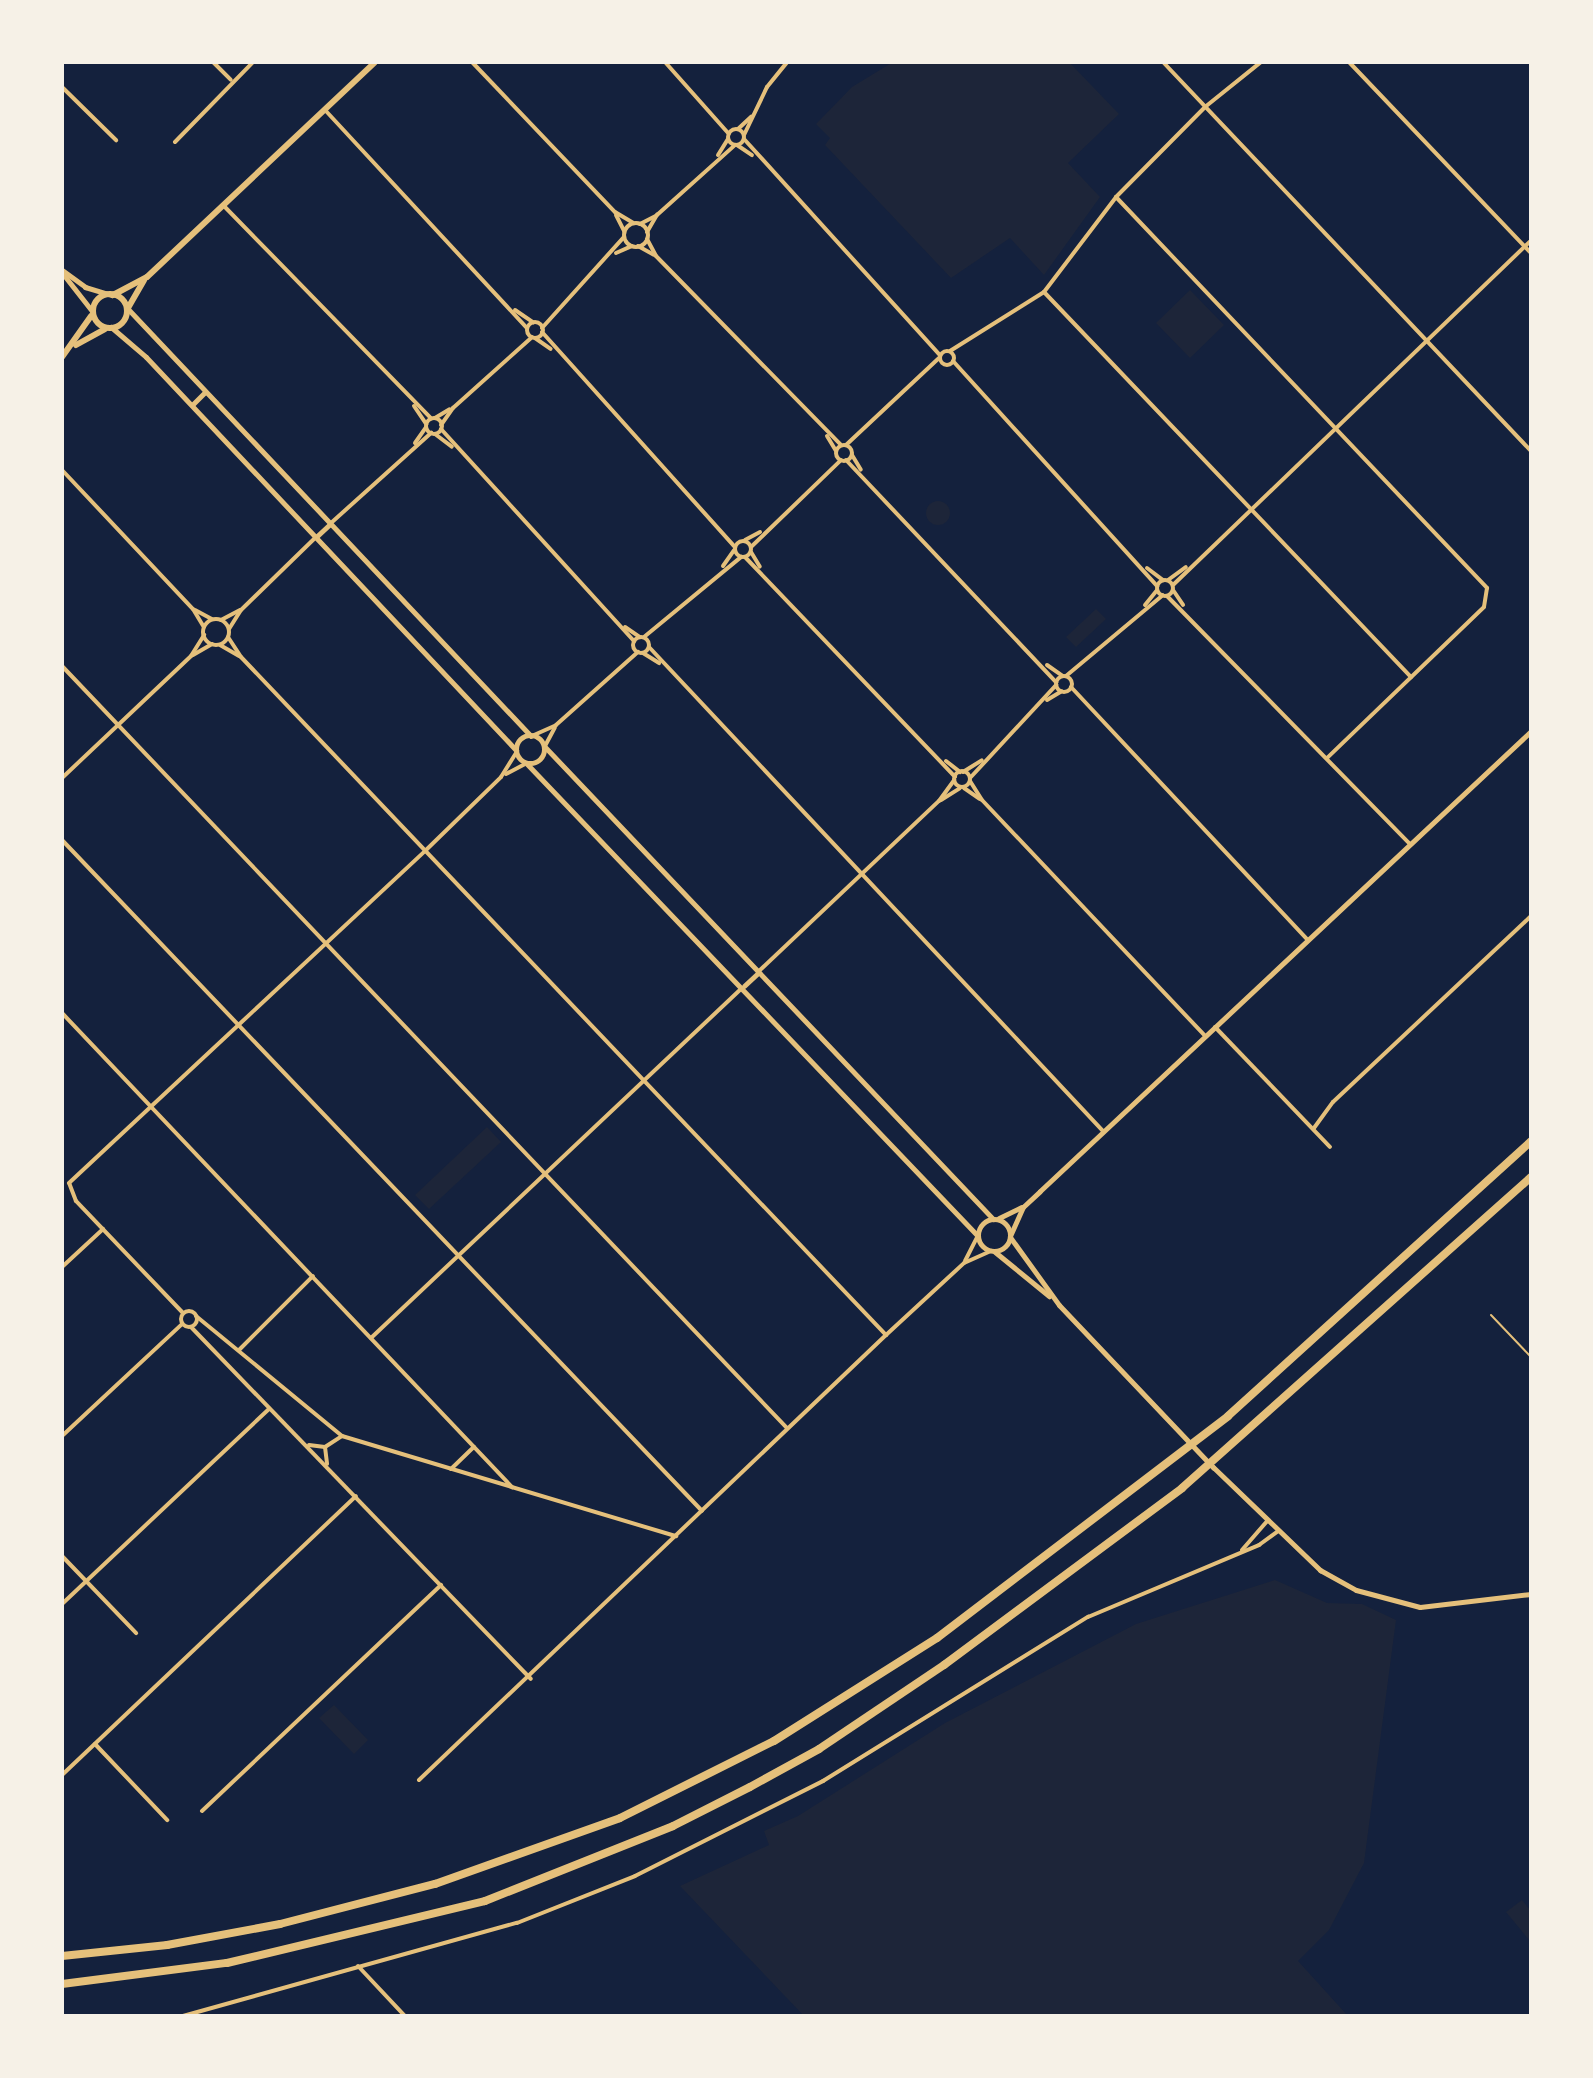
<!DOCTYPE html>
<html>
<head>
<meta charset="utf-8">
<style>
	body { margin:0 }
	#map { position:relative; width:1593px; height:2078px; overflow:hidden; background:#14213d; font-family:Manrope,sans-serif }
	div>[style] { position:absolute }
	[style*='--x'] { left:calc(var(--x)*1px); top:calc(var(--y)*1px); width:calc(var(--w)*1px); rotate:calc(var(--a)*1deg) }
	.green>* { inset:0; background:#1d2539 }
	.round { border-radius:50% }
	.service>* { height:2px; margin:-1px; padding:0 1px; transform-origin:1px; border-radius:1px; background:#e5c07b }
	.minor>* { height:4px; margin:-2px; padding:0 2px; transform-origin:2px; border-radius:2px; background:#e5c07b }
	.minor>.ring { margin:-2px; padding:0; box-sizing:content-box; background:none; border:4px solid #e5c07b; border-radius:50% }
	.tertiary>* { height:5px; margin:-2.5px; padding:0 2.5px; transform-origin:2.5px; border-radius:2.5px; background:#e5c07b }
	.tertiary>.ring { margin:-2.5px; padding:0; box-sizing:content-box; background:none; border:5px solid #e5c07b; border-radius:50% }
	.secondary>* { height:6px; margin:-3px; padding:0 3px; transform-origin:3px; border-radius:3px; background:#e5c07b }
	.secondary>.ring { margin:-3px; padding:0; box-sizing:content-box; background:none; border:6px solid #e5c07b; border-radius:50% }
	.motorway>* { height:8px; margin:-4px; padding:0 4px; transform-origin:4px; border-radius:4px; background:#e5c07b }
	span { translate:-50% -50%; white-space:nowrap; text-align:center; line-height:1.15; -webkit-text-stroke:6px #f6f1e7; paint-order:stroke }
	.frame { position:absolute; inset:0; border:64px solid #f6f1e7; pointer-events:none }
</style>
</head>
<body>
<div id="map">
	<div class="green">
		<i style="clip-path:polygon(893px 62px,1069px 62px,1119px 114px,1068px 163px,1100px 197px,1044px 275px,1010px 238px,951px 278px,825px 145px,830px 138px,816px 124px,852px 87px)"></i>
		<i style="clip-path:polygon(1190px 290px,1224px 325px,1190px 358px,1156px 323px)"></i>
		<i class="round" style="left:926px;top:501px;width:24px;height:24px"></i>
		<i style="clip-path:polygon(1096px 609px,1106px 619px,1076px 647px,1066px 637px)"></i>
		<i style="clip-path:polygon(487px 1127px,501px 1142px,429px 1209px,415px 1195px)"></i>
		<i style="clip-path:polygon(1275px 1580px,1327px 1603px,1362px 1604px,1396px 1620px,1364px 1863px,1329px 1930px,1298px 1961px,1348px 2016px,804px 2016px,680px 1886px,769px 1845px,764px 1831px,798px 1816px,945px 1723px,1136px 1624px)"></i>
		<i style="clip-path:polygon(334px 1705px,368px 1740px,354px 1754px,319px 1718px)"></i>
		<i style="clip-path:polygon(1522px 1900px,1531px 1911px,1529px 1940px,1506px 1912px)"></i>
	</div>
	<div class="service">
		<i style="--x:1491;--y:1315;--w:58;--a:46.4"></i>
	</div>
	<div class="minor">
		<i style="--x:213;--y:62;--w:25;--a:45"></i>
		<i style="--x:472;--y:62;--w:207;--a:46.4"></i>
		<i style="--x:615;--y:212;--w:21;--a:31"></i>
		<i style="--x:665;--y:62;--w:96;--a:48.4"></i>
		<i style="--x:1163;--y:62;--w:535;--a:46.59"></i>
		<i style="--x:1349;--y:62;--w:264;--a:46.4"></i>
		<i style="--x:62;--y:87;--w:76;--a:44.5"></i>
		<i style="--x:325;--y:110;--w:297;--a:47.2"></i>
		<i style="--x:738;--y:129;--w:18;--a:-43"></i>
		<i class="ring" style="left:728px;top:129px;width:12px;height:12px"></i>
		<i style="--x:744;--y:135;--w:53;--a:-64.4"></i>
		<i style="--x:767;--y:87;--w:32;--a:-51"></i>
		<i style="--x:744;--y:139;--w:292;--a:47.8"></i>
		<i style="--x:175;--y:142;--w:112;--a:-45.7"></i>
		<i style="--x:737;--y:145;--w:18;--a:34"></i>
		<i style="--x:718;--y:155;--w:19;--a:-58"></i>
		<i style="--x:1116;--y:197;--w:539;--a:46.5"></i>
		<i style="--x:1487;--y:588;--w:19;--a:99"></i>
		<i style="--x:1484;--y:607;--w:218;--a:136.1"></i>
		<i style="--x:223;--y:205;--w:298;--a:45.7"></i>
		<i style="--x:616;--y:215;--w:18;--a:63"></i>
		<i class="ring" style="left:624px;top:223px;width:20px;height:20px"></i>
		<i style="--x:640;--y:224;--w:18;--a:-27"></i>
		<i style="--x:647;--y:232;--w:20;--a:-60"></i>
		<i style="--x:657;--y:215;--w:105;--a:-41.9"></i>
		<i style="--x:647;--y:239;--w:19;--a:62"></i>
		<i style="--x:656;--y:256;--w:264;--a:45.6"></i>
		<i style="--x:638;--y:246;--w:18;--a:29"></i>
		<i style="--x:616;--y:253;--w:17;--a:-24"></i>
		<i style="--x:1044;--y:292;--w:532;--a:46.37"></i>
		<i style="--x:515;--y:310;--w:22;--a:34"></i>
		<i class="ring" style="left:527px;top:322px;width:12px;height:12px"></i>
		<i style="--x:542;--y:328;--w:122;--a:-48"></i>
		<i style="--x:542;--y:332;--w:289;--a:48.1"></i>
		<i style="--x:535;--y:338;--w:19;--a:35"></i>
		<i class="ring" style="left:940px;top:351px;width:10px;height:10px"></i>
		<i style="--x:950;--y:351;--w:111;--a:-32.1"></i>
		<i style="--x:1044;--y:292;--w:119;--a:-52.8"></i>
		<i style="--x:1116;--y:197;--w:127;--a:-45.3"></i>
		<i style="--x:1205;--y:107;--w:72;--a:-38.8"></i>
		<i style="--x:953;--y:361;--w:304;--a:47.8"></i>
		<i style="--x:414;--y:406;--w:22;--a:56"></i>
		<i style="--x:435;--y:418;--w:17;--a:-31"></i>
		<i class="ring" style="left:426px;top:418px;width:12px;height:12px"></i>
		<i style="--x:441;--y:425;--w:21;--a:-55"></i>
		<i style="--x:453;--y:408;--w:106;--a:-41.9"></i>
		<i style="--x:441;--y:429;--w:287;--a:47.7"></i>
		<i style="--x:435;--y:434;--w:21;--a:37"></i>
		<i style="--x:827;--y:436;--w:17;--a:59"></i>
		<i style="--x:415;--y:443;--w:19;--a:-55"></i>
		<i style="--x:846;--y:445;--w:127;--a:-43.1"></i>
		<i class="ring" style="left:836px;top:445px;width:12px;height:12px"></i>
		<i style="--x:852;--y:455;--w:17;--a:59"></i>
		<i style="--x:846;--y:460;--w:306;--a:46.6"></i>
		<i style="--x:62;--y:470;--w:191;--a:46.7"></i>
		<i style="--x:193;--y:609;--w:21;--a:59"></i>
		<i style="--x:331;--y:523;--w:135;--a:-42"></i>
		<i style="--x:745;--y:540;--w:17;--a:-28"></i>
		<i class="ring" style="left:735px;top:541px;width:12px;height:12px"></i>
		<i style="--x:751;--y:547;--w:125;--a:-44"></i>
		<i style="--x:751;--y:552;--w:17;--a:59"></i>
		<i style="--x:745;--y:557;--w:304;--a:46.3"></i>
		<i style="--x:723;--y:566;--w:19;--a:-55"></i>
		<i style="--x:1147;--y:568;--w:20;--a:37"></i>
		<i class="ring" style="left:1157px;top:580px;width:12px;height:12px"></i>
		<i style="--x:1168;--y:580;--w:22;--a:-36"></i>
		<i style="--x:1173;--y:585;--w:496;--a:-43.9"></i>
		<i style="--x:1173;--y:590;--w:18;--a:56"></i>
		<i style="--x:1167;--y:596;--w:347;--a:45.6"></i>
		<i style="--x:1145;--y:605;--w:19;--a:-51"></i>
		<i style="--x:195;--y:610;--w:19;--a:28"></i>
		<i class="ring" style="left:203px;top:619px;width:22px;height:22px"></i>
		<i style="--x:221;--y:620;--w:21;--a:-28"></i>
		<i style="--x:625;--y:627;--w:18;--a:34"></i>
		<i style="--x:229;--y:629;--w:22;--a:-58"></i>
		<i style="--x:241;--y:610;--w:105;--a:-44.2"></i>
		<i style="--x:228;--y:637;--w:24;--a:57"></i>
		<i style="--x:241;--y:657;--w:936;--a:46.43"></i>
		<i style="--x:644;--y:637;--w:126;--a:-39.5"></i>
		<i class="ring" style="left:633px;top:637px;width:12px;height:12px"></i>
		<i style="--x:220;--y:645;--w:22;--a:30"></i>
		<i style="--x:649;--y:647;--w:664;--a:46.83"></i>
		<i style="--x:643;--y:653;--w:19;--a:32"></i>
		<i style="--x:193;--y:655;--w:22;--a:-30"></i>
		<i style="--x:1047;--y:665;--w:19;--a:35"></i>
		<i style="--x:62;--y:666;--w:1052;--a:46.43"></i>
		<i style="--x:1066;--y:676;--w:126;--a:-39.9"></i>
		<i class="ring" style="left:1056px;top:676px;width:12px;height:12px"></i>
		<i style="--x:1071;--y:687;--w:345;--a:46.9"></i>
		<i style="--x:1047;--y:700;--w:17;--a:-31"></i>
		<i style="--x:534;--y:735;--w:24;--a:-24"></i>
		<i style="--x:556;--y:725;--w:110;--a:-41.7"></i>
		<i style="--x:545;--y:746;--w:21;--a:-62"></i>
		<i style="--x:946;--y:761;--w:18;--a:38"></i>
		<i class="ring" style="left:954px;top:771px;width:12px;height:12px"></i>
		<i style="--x:963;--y:772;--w:22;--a:-32"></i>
		<i style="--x:506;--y:774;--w:21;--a:-28"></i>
		<i style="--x:62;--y:778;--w:178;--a:-43.4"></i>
		<i style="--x:191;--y:656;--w:25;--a:-58"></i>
		<i style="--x:970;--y:778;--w:127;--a:-47.2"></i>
		<i style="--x:970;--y:781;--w:22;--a:58"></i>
		<i style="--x:982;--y:800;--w:323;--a:46.6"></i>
		<i style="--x:964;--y:788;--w:19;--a:35"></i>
		<i style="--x:941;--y:800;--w:22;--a:-32"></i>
		<i style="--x:62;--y:840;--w:927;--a:46.35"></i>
		<i style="--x:758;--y:972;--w:249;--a:-43.4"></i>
		<i style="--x:939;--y:801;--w:26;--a:-54"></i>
		<i style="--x:62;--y:1013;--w:654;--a:46.49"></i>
		<i style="--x:1215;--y:1027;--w:166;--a:46.2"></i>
		<i style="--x:1314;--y:1128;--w:32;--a:-54"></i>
		<i style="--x:1333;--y:1102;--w:272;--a:-43.2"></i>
		<i style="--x:965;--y:1261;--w:27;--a:-63"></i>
		<i style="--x:62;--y:1267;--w:56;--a:-42.8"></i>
		<i class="ring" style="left:181px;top:1311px;width:12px;height:12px"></i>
		<i style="--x:183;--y:1313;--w:155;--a:-133.7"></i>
		<i style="--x:76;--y:1201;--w:19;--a:-111"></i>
		<i style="--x:69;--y:1183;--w:487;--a:-43"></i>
		<i style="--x:425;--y:851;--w:106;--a:-44.2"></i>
		<i style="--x:501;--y:777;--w:28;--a:-58"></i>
		<i style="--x:196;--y:1316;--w:189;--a:39.4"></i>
		<i style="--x:342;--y:1436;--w:349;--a:16.7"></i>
		<i style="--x:191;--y:1327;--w:489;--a:46"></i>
		<i style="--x:371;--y:1338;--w:510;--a:-43.33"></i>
		<i style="--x:240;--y:1349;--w:103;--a:-45"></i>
		<i style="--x:62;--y:1436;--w:164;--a:-43"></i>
		<i style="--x:309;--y:1445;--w:16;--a:7"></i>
		<i style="--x:325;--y:1447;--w:20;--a:-33"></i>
		<i style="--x:325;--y:1447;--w:17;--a:83"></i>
		<i style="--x:451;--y:1469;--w:32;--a:-44"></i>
		<i style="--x:1242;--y:1550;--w:38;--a:-49"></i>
		<i style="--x:62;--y:1556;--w:107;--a:46.1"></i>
		<i style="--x:62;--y:1604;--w:284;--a:-43.3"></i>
		<i style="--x:95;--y:1744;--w:105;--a:46.5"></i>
		<i style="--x:62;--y:1775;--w:405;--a:-43.5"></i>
		<i style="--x:419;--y:1780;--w:645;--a:-43.62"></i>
		<i style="--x:886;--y:1335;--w:106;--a:-42.7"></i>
		<i style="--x:964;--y:1263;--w:30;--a:-24"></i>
		<i style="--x:202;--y:1811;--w:329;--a:-43.4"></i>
		<i style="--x:358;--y:1966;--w:69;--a:46.8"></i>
		<i style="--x:183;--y:2016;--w:347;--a:-15.6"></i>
		<i style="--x:517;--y:1923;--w:127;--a:-21.7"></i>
		<i style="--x:635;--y:1876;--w:211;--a:-26.8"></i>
		<i style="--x:823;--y:1781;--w:312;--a:-31.8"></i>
		<i style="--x:1088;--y:1617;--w:186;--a:-22.8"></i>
		<i style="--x:1259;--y:1545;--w:24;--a:-36"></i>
	</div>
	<div class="tertiary">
		<i style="--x:62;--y:270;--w:29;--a:36"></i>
		<i style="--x:85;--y:287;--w:28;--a:17"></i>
		<i style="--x:63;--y:274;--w:47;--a:51.9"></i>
		<i style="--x:128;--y:309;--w:587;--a:46.66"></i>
		<i style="--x:111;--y:327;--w:46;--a:40.6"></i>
		<i style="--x:146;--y:357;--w:540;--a:46.73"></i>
		<i style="--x:192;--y:405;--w:17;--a:-45"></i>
		<i style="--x:316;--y:537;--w:18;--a:-43"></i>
		<i class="ring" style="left:516px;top:735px;width:23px;height:23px"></i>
		<i style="--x:545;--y:747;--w:651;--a:46.49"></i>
		<i style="--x:527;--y:764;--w:651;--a:46.31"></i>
		<i style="--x:744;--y:986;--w:18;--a:-43"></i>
		<i style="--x:999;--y:1218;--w:25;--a:-26"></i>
		<i class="ring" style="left:978px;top:1219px;width:27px;height:27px"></i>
		<i style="--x:1010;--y:1236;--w:32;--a:-66"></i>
		<i style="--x:1023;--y:1207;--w:23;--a:-43"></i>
		<i style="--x:1040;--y:1191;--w:673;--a:-43.13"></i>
		<i style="--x:1010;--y:1237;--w:84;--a:54.2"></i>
		<i style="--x:1059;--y:1305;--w:224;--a:46.5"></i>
		<i style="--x:1213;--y:1467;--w:149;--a:43.9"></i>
		<i style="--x:1320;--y:1570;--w:41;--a:29.1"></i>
		<i style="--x:1356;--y:1590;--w:66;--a:14.9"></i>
		<i style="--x:1420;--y:1607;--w:112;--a:-6.7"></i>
		<i style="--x:995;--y:1252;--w:70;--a:39.2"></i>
	</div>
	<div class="secondary">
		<i class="ring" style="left:93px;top:294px;width:28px;height:28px"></i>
		<i style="--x:113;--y:295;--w:38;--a:-28"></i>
		<i style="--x:147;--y:277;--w:313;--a:-43.3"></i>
		<i style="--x:128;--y:308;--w:32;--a:-60"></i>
		<i style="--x:76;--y:345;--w:33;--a:-29"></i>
		<i style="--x:62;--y:357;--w:50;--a:-54.7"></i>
	</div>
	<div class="motorway">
		<i style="--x:62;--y:1956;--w:106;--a:-6"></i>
		<i style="--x:167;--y:1945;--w:115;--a:-10.5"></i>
		<i style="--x:280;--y:1924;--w:160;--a:-14.5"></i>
		<i style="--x:435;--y:1884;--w:196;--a:-19.6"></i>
		<i style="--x:620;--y:1818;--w:172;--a:-26.6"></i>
		<i style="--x:774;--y:1741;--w:193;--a:-32.3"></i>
		<i style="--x:937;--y:1638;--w:366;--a:-37.3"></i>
		<i style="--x:1228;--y:1416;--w:409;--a:-42.2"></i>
		<i style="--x:62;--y:1984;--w:166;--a:-7.3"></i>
		<i style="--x:227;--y:1963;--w:265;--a:-13.5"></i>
		<i style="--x:485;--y:1901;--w:202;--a:-21.7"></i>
		<i style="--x:673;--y:1826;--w:86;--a:-26.9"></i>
		<i style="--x:750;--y:1787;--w:79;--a:-28.8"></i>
		<i style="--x:819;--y:1749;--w:151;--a:-33.9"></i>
		<i style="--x:944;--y:1665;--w:297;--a:-36.6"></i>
		<i style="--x:1182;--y:1488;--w:467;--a:-41.7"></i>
	</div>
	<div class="frame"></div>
</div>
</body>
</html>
